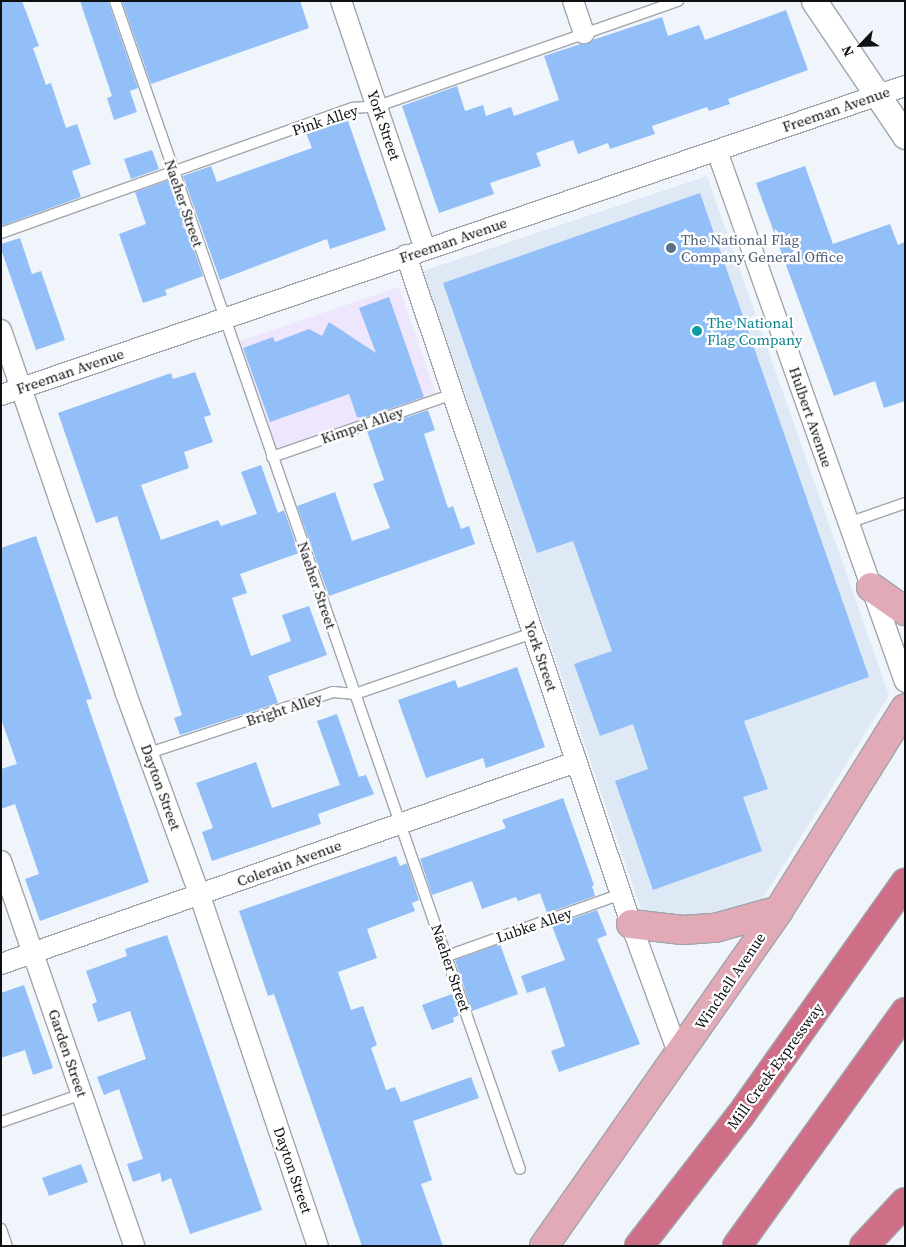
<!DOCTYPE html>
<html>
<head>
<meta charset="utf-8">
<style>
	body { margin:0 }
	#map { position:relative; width:906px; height:1247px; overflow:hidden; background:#f0f5fb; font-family:"Source Serif 4",serif }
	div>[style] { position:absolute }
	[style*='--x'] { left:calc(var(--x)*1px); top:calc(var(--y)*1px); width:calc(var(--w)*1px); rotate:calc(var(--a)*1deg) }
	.commercial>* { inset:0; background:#eee6fc }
	.built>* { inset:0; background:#dfe9f5 }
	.building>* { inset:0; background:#92bff7 }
	.roads { filter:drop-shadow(1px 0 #a1a5ab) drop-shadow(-1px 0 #a1a5ab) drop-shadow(0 1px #a1a5ab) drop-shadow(0 -1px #a1a5ab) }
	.service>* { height:10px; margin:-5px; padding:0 5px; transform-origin:5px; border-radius:5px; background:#fff }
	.minor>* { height:20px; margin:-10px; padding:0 10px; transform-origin:10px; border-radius:10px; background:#fff }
	.tertiary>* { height:25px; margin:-12.5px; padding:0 12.5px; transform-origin:12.5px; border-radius:12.5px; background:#fff }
	.primary>* { height:28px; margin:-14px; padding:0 14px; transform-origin:14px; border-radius:14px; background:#e2a9b7 }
	.motorway>* { height:28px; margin:-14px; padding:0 14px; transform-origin:14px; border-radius:14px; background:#cf6f87 }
	.dots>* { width:14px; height:14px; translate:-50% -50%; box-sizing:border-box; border:2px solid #fff; border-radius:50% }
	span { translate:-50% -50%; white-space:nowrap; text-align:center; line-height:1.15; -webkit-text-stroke:4.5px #fff; paint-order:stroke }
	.street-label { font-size:15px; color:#0f1012 }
	.service-label { font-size:15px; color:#4e5e75 }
	.left { translate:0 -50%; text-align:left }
	.culture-label { font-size:15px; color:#0d838f }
	.frame { position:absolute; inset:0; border:2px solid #0f1012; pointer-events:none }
	.north { position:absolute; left:836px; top:20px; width:50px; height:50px; -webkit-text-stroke:4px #fff; paint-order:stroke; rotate:246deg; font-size:14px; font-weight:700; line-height:20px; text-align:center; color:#0f1012 }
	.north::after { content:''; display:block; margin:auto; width:18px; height:22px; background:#0f1012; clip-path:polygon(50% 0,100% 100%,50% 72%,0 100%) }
</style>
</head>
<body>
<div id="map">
	<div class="commercial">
		<i style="clip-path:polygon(399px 287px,437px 397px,275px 453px,237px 342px)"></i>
	</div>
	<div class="built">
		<i style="clip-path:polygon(707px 176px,889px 695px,755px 911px,690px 926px,644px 918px,423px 271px)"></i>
	</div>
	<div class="building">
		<i style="clip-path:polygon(1px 1px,22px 1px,39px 46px,33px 48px,46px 85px,51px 83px,66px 128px,77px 124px,91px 164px,72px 171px,81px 197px,1px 226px)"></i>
		<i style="clip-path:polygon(80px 1px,108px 1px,138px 88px,130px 91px,137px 112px,114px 120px,107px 98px,112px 96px)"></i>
		<i style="clip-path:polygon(122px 1px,300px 1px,309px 28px,151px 84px)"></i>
		<i style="clip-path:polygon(786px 10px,808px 70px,728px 99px,730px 104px,709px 111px,707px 107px,652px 126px,655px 134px,610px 149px,608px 143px,578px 154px,573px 140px,536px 153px,541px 166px,490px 183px,494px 194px,439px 213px,402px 106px,457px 86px,465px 111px,483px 105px,486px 116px,511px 107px,514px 116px,559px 100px,544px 56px,662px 17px,668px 36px,699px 25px,705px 40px)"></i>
		<i style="clip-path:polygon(347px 118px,386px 230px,330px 249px,327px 239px,220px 280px,183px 176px,211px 166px,217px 182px,312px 148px,306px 133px)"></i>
		<i style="clip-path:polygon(152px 150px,159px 169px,131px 179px,124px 159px)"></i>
		<i style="clip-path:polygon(805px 166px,833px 244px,890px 224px,898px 245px,905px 242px,905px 401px,884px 408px,875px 381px,834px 396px,756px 183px)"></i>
		<i style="clip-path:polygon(170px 180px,203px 276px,165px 290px,167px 295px,143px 303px,119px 234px,146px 224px,135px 192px)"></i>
		<i style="clip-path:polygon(700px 193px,869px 677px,744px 721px,768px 789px,743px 797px,762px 851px,653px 890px,615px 781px,648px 769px,633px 724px,600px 736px,574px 664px,612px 651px,573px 541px,537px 553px,443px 283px)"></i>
		<i style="clip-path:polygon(20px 238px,32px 274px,41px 271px,65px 340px,36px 350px,1px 249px,1px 244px)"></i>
		<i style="clip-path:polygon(389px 297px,424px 397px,363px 418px,357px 417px,349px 394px,270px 422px,243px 348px,273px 337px,275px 342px,309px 329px,322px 336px,329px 322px,376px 353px,359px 308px)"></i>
		<i style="clip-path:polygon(195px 372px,211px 415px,204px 417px,213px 442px,184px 452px,189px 468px,141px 485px,161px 540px,218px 520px,221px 526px,257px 514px,241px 472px,261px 465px,278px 513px,284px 510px,299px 553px,240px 574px,247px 593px,232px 598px,251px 656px,291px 641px,282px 615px,309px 606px,327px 655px,268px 676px,278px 703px,180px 735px,174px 718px,182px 715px,117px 516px,96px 523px,58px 413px,171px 373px,173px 379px)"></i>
		<i style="clip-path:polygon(428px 410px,435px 430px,424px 434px,448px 508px,453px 506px,461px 529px,469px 526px,475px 544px,329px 596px,297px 506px,335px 492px,352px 541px,390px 528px,373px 484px,384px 480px,367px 431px)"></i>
		<i style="clip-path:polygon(36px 536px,92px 699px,86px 700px,149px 882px,40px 921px,25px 879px,39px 874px,15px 804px,1px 809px,1px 769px,17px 764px,1px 719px,1px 548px)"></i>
		<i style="clip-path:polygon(517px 667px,545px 747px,486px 768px,483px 758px,426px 778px,398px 700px,455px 680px,458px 688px)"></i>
		<i style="clip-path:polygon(337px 714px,359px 777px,366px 775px,374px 794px,318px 814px,321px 824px,212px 861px,202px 832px,213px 828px,196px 783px,256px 762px,272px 808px,340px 785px,317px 721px)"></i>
		<i style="clip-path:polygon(563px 798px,594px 885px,592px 886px,595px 896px,547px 913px,540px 893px,518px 901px,516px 897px,482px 909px,472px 881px,432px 895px,420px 859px,506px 828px,502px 820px)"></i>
		<i style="clip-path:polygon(396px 856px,400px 866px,407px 863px,419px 900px,412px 903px,415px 911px,367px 929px,377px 958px,338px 972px,351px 1010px,363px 1006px,377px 1045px,371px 1048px,386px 1090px,395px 1087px,401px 1102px,471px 1077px,479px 1098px,413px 1121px,432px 1180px,421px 1184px,443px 1246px,362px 1246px,274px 994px,268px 996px,239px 911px)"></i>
		<i style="clip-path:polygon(597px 910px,607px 935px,597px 939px,640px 1044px,559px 1072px,551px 1051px,565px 1046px,545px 987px,527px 993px,521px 976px,565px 960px,552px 926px)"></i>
		<i style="clip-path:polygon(167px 935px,262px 1210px,190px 1234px,171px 1178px,162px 1182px,160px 1173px,133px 1182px,127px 1164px,143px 1159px,119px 1089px,104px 1095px,97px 1077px,146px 1059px,130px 1011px,98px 1022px,92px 1004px,97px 1002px,86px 971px,127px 956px,125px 949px)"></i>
		<i style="clip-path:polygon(500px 944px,518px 994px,472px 1011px,455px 960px)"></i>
		<i style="clip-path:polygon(24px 985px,53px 1068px,33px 1075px,25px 1050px,1px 1058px,1px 993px)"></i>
		<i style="clip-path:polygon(452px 994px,459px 1015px,453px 1018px,454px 1022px,432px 1030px,422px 1005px)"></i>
		<i style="clip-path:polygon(81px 1164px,88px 1182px,49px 1196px,42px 1178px)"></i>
	</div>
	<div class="roads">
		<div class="service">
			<i style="--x:115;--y:1;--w:1236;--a:70.88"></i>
			<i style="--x:1;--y:233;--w:373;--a:-19.6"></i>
			<i style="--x:352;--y:108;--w:26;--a:-4"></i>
			<i style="--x:378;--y:106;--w:318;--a:-19.3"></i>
			<i style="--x:272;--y:457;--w:192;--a:-19.2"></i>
			<i style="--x:848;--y:523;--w:60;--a:-19.3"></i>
			<i style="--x:149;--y:753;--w:194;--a:-18.3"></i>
			<i style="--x:333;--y:692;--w:22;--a:5"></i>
			<i style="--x:355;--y:694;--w:188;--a:-18.9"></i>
			<i style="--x:447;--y:956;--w:185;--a:-19.6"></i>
			<i style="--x:1;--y:1122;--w:86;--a:-19.1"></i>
			<i style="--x:1;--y:1229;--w:18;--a:71"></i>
		</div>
		<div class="minor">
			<i style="--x:341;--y:1;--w:262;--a:71.3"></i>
			<i style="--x:573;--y:1;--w:34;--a:71"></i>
			<i style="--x:717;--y:151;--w:563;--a:70.5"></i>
			<i style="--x:406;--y:255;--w:706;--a:71.41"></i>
			<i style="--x:631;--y:924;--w:140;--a:69.9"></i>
			<i style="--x:1;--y:330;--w:382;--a:71"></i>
			<i style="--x:125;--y:691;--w:218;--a:69.9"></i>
			<i style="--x:200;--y:896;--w:369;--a:71.4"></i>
			<i style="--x:1;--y:395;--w:955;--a:-18.87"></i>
			<i style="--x:1;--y:861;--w:407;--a:70.9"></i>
			<i style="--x:1;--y:964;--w:609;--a:-19.36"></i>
		</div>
		<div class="tertiary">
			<i style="--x:814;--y:1;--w:163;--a:56"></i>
		</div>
		<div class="primary">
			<i style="--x:871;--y:587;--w:42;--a:35.2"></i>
			<i style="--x:631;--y:924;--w:52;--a:6.6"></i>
			<i style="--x:683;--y:930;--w:32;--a:-4"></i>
			<i style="--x:715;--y:928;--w:66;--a:-15.7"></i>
			<i style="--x:544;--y:1246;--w:410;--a:-55"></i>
			<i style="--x:779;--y:910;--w:238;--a:-58"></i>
		</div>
		<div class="motorway">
			<i style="--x:639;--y:1246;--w:165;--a:-52.2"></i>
			<i style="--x:740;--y:1116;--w:286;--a:-54.7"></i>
			<i style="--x:737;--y:1246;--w:288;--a:-54.3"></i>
			<i style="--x:864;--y:1246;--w:60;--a:-47"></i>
		</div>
	</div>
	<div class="dots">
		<i style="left:671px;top:248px;background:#5c6f8a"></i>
		<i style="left:697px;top:331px;background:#0f9aa8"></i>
	</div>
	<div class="street-label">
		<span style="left:836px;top:109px;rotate:-19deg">Freeman Avenue</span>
		<span style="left:325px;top:120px;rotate:-18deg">Pink Alley</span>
		<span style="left:384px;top:125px;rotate:71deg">York Street</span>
		<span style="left:184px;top:203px;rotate:71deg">Naeher Street</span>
		<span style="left:453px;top:240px;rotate:-19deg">Freeman Avenue</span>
		<span style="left:70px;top:371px;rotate:-19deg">Freeman Avenue</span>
		<span style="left:811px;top:417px;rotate:71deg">Hulbert Avenue</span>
		<span style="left:362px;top:425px;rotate:-19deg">Kimpel Alley</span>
		<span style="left:317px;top:585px;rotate:71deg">Naeher Street</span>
		<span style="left:541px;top:656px;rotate:71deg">York Street</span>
		<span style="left:284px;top:709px;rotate:-18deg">Bright Alley</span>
		<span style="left:161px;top:787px;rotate:70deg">Dayton Street</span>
		<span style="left:289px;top:863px;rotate:-20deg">Colerain Avenue</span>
		<span style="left:534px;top:925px;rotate:-19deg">Lubke Alley</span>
		<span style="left:451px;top:968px;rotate:71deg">Naeher Street</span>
		<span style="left:730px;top:981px;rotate:-56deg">Winchell Avenue</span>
		<span style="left:68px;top:1053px;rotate:71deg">Garden Street</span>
		<span style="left:775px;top:1066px;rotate:-54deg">Mill Creek Expressway</span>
		<span style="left:293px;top:1170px;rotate:71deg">Dayton Street</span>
	</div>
	<div class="service-label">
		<span class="left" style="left:681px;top:248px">The National Flag<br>Company General Office</span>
	</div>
	<div class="culture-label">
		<span class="left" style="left:707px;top:331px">The National<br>Flag Company</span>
	</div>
	<div class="frame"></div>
	<div class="north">N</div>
</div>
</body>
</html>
